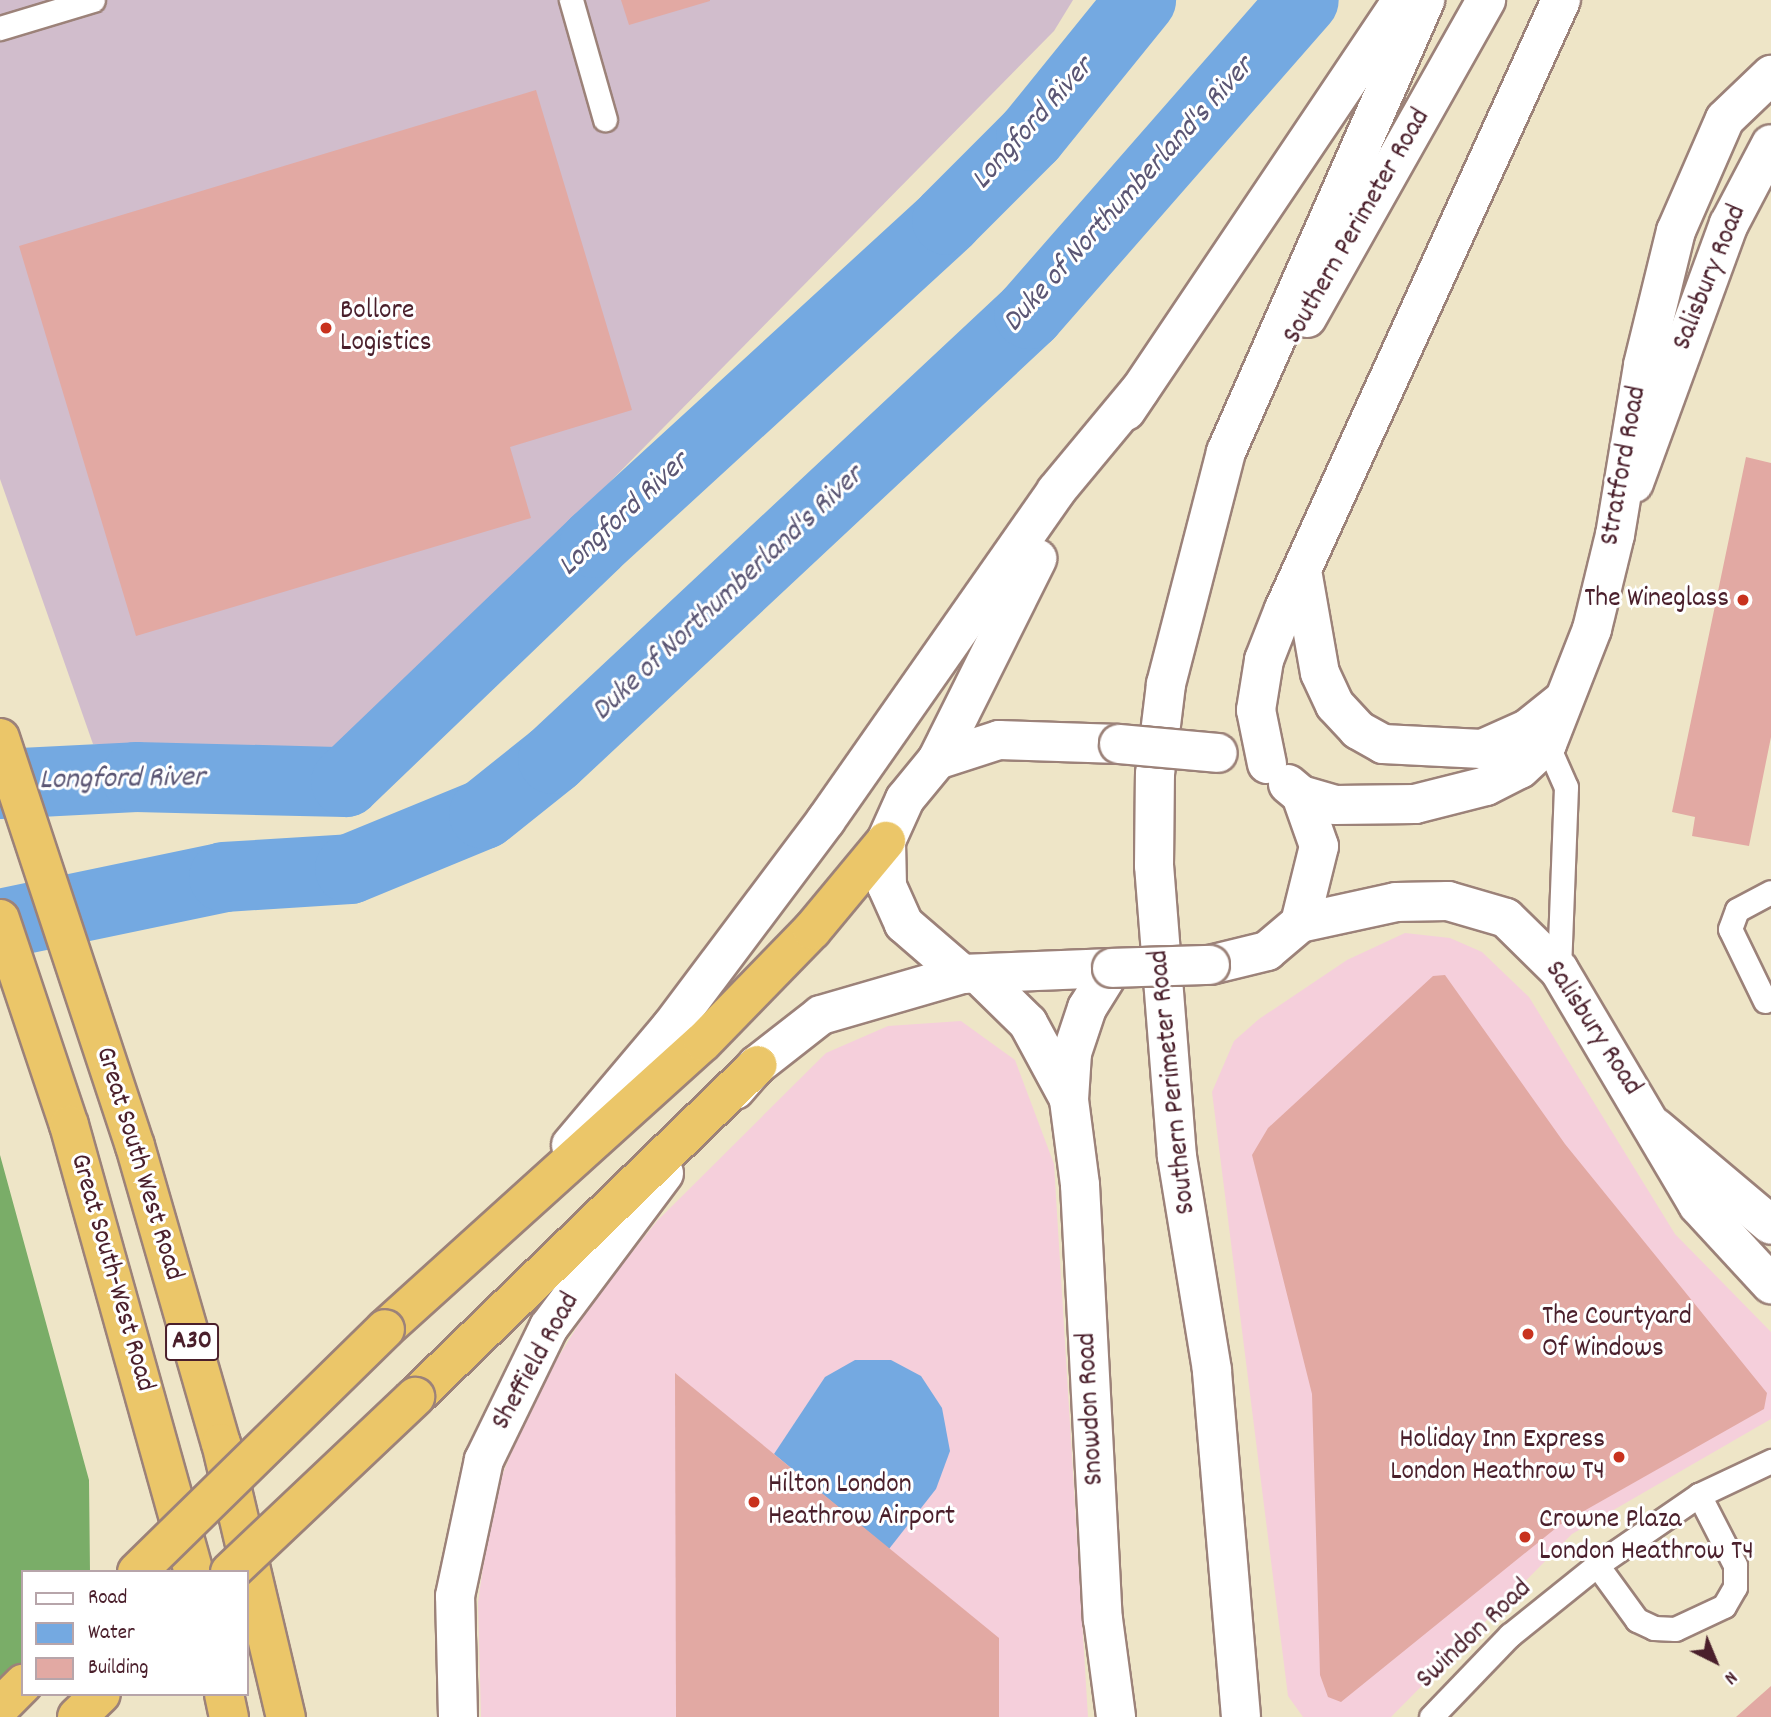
<!DOCTYPE html>
<html>
<head>
<meta charset="utf-8">
<style>
	body { margin:0 }
	#map { position:relative; width:1771px; height:1717px; overflow:hidden; background:#eee5c7; font-family:Dekko,sans-serif }
	div>[style] { position:absolute }
	[style*='--x'] { left:calc(var(--x)*1px); top:calc(var(--y)*1px); width:calc(var(--w)*1px); rotate:calc(var(--a)*1deg) }
	.built>* { inset:0; background:#f5cfdb }
	.industrial>* { inset:0; background:#d1bdcc }
	.forest>* { inset:0; background:#7aad68 }
	.water>* { inset:0; background:#74a9e1 }
	.river>* { height:70px; margin:-35px; padding:0 35px; transform-origin:35px; border-radius:35px; background:#74a9e1 }
	.building>* { inset:0; background:#e2a9a3 }
	.roads { filter:drop-shadow(2px 0 #9c8279) drop-shadow(-2px 0 #9c8279) drop-shadow(0 2px #9c8279) drop-shadow(0 -2px #9c8279) }
	.service>* { height:23px; margin:-11.5px; padding:0 11.5px; transform-origin:11.5px; border-radius:11.5px; background:#fff }
	.minor>* { height:38px; margin:-19px; padding:0 19px; transform-origin:19px; border-radius:19px; background:#fff }
	.tertiary>* { height:38px; margin:-19px; padding:0 19px; transform-origin:19px; border-radius:19px; background:#fff }
	.trunk>* { height:38px; margin:-19px; padding:0 19px; transform-origin:19px; border-radius:19px; background:#ebc669 }
	.bridges { filter:drop-shadow(2px 0 #9c8279) drop-shadow(-2px 0 #9c8279) drop-shadow(0 2px #9c8279) drop-shadow(0 -2px #9c8279) }
	.tertiary-bridge>* { height:38px; margin:-19px; padding:0 19px; transform-origin:19px; border-radius:19px; background:#fff }
	.trunk-bridge>* { height:38px; margin:-19px; padding:0 19px; transform-origin:19px; border-radius:19px; background:#ebc669 }
	.dots>* { width:19px; height:19px; translate:-50% -50%; box-sizing:border-box; border:4px solid #fff; border-radius:50% }
	span { translate:-50% -50%; white-space:nowrap; text-align:center; line-height:1.15; -webkit-text-stroke:6px #fff; paint-order:stroke }
	.shield-label span { padding:2px 5px; background:#fff; border:2px solid; border-radius:5px; -webkit-text-stroke-width:0 }
	.shield-label { font-size:26px; color:#4a1f2b; font-weight:700 }
	.street-label { font-size:28px; color:#4a1f2b }
	.poi-label { font-size:28px; color:#4a1f2b }
	.left { translate:0 -50%; text-align:left }
	.right { translate:-100% -50%; text-align:right }
	.water-label { font-size:30px; color:#5b5674; font-style:italic }
	.legend { position:absolute; left:21px; top:1570px; width:228px; height:126px; box-sizing:border-box; background:#fff; border:2px solid #b7a5aa; margin:0; padding:9px 12px; list-style:none; font-size:21px; color:#4a1f2b }
	.legend li { display:flex; align-items:center; gap:14px; height:35px }
	.legend b { width:35px; border:2px solid #b7a5aa }
	.north { position:absolute; left:1680px; top:1626px; width:70px; height:70px; -webkit-text-stroke:5px #fff; paint-order:stroke; rotate:137deg; font-size:19px; font-weight:700; line-height:28px; text-align:center; color:#4a1f2b }
	.north::after { content:''; display:block; margin:auto; width:24px; height:32px; background:#4a1f2b; clip-path:polygon(50% 0,100% 100%,50% 72%,0 100%) }
</style>
</head>
<body>
<div id="map">
	<div class="built">
		<i style="clip-path:polygon(1405px 933px,1450px 938px,1482px 952px,1529px 997px,1675px 1234px,1771px 1332px,1771px 1419px,1572px 1534px,1391px 1717px,1303px 1717px,1288px 1696px,1212px 1092px,1234px 1041px,1259px 1019px,1347px 960px)"></i>
		<i style="clip-path:polygon(961px 1021px,1015px 1060px,1054px 1164px,1088px 1717px,481px 1717px,478px 1603px,492px 1501px,533px 1398px,593px 1301px,657px 1221px,826px 1053px,888px 1026px)"></i>
	</div>
	<div class="industrial">
		<i style="clip-path:polygon(0 0,1073px 0,1054px 31px,339px 757px,93px 744px,0 479px)"></i>
	</div>
	<div class="forest">
		<i style="clip-path:polygon(0 1155px,89px 1480px,90px 1572px,23px 1572px,23px 1667px,7px 1684px,0 1677px)"></i>
	</div>
	<div class="water">
		<i style="clip-path:polygon(855px 1360px,891px 1360px,921px 1376px,942px 1408px,950px 1451px,936px 1489px,889px 1549px,774px 1454px,825px 1377px)"></i>
	</div>
	<div class="river">
		<i style="--x:0;--y:784;--w:136;--a:-2.9"></i>
		<i style="--x:136;--y:777;--w:210;--a:1.4"></i>
		<i style="--x:346;--y:782;--w:345;--a:-43.8"></i>
		<i style="--x:595;--y:543;--w:478;--a:-42.5"></i>
		<i style="--x:947;--y:220;--w:119;--a:-45"></i>
		<i style="--x:1031;--y:136;--w:175;--a:-51"></i>
		<i style="--x:0;--y:924;--w:229;--a:-11.8"></i>
		<i style="--x:224;--y:877;--w:126;--a:-3.6"></i>
		<i style="--x:350;--y:869;--w:145;--a:-22.3"></i>
		<i style="--x:484;--y:814;--w:88;--a:-38.6"></i>
		<i style="--x:553;--y:759;--w:652;--a:-43.07"></i>
		<i style="--x:1029;--y:314;--w:417;--a:-48.8"></i>
	</div>
	<div class="building">
		<i style="clip-path:polygon(621px 0,710px 0,710px 1px,629px 25px)"></i>
		<i style="clip-path:polygon(536px 90px,632px 410px,510px 447px,531px 518px,136px 636px,19px 246px)"></i>
		<i style="clip-path:polygon(1746px 457px,1771px 463px,1771px 737px,1749px 846px,1692px 836px,1695px 817px,1672px 812px)"></i>
		<i style="clip-path:polygon(1445px 975px,1565px 1144px,1767px 1393px,1764px 1409px,1561px 1524px,1341px 1702px,1328px 1697px,1320px 1675px,1312px 1394px,1252px 1155px,1268px 1128px,1433px 976px)"></i>
		<i style="clip-path:polygon(675px 1373px,999px 1638px,999px 1717px,676px 1717px)"></i>
		<i style="clip-path:polygon(1771px 1686px,1771px 1717px,1736px 1717px)"></i>
	</div>
	<div class="roads">
		<div class="service">
			<i style="--x:571;--y:0;--w:124;--a:74.1"></i>
			<i style="--x:0;--y:28;--w:97;--a:-16.8"></i>
			<i style="--x:1547;--y:744;--w:47;--a:66.2"></i>
			<i style="--x:1566;--y:787;--w:183;--a:92.2"></i>
			<i style="--x:1765;--y:1001;--w:80;--a:-115.9"></i>
			<i style="--x:1730;--y:929;--w:20;--a:-70"></i>
			<i style="--x:1737;--y:910;--w:38;--a:-28"></i>
			<i style="--x:1597;--y:1565;--w:68;--a:54"></i>
			<i style="--x:1637;--y:1620;--w:19;--a:25"></i>
			<i style="--x:1654;--y:1628;--w:21;--a:3"></i>
			<i style="--x:1675;--y:1629;--w:54;--a:-25.1"></i>
			<i style="--x:1724;--y:1606;--w:22;--a:-60"></i>
			<i style="--x:1735;--y:1587;--w:22;--a:-90"></i>
			<i style="--x:1735;--y:1565;--w:79;--a:-117.2"></i>
			<i style="--x:1431;--y:1717;--w:114;--a:-46.1"></i>
			<i style="--x:1510;--y:1635;--w:112;--a:-38.8"></i>
			<i style="--x:1597;--y:1565;--w:124;--a:-34.5"></i>
			<i style="--x:1699;--y:1495;--w:80;--a:-25.3"></i>
		</div>
		<div class="minor">
			<i style="--x:1634;--y:483;--w:276;--a:-69.9"></i>
			<i style="--x:1729;--y:224;--w:90;--a:-62.3"></i>
			<i style="--x:1656;--y:1128;--w:150;--a:40.1"></i>
		</div>
		<div class="tertiary">
			<i style="--x:1307;--y:318;--w:365;--a:-60.6"></i>
			<i style="--x:1126;--y:411;--w:495;--a:-56.1"></i>
			<i style="--x:1303;--y:576;--w:98;--a:80.1"></i>
			<i style="--x:1320;--y:673;--w:35;--a:65"></i>
			<i style="--x:1335;--y:705;--w:34;--a:47"></i>
			<i style="--x:1358;--y:730;--w:29;--a:29"></i>
			<i style="--x:1383;--y:744;--w:99;--a:2.9"></i>
			<i style="--x:1482;--y:749;--w:49;--a:-24"></i>
			<i style="--x:1527;--y:729;--w:43;--a:-38.5"></i>
			<i style="--x:937;--y:760;--w:225;--a:-63.5"></i>
			<i style="--x:1267;--y:764;--w:55;--a:-101.5"></i>
			<i style="--x:1256;--y:710;--w:51;--a:-80.9"></i>
			<i style="--x:1264;--y:660;--w:55;--a:-68.6"></i>
			<i style="--x:1284;--y:609;--w:669;--a:-65.54"></i>
			<i style="--x:1301;--y:795;--w:35;--a:16"></i>
			<i style="--x:1335;--y:805;--w:80;--a:-0.7"></i>
			<i style="--x:1415;--y:804;--w:73;--a:-14.2"></i>
			<i style="--x:1486;--y:786;--w:38;--a:-27"></i>
			<i style="--x:1520;--y:769;--w:37;--a:-43"></i>
			<i style="--x:1547;--y:744;--w:123;--a:-68.6"></i>
			<i style="--x:1592;--y:629;--w:97;--a:-76.3"></i>
			<i style="--x:1615;--y:535;--w:172;--a:-80.6"></i>
			<i style="--x:1643;--y:365;--w:138;--a:-76.2"></i>
			<i style="--x:1676;--y:231;--w:122;--a:-66.4"></i>
			<i style="--x:1725;--y:119;--w:64;--a:-43.7"></i>
			<i style="--x:1300;--y:923;--w:98;--a:-12.3"></i>
			<i style="--x:1396;--y:902;--w:52;--a:-1.1"></i>
			<i style="--x:1448;--y:901;--w:60;--a:16.3"></i>
			<i style="--x:1506;--y:918;--w:74;--a:44.5"></i>
			<i style="--x:1559;--y:970;--w:273;--a:59.4"></i>
			<i style="--x:1698;--y:1205;--w:108;--a:47.3"></i>
			<i style="--x:1210;--y:965;--w:59;--a:-13.8"></i>
			<i style="--x:1267;--y:951;--w:43;--a:-40.3"></i>
			<i style="--x:1300;--y:923;--w:79;--a:-76.1"></i>
			<i style="--x:1319;--y:846;--w:54;--a:-109.4"></i>
			<i style="--x:1301;--y:795;--w:17;--a:-140"></i>
			<i style="--x:1112;--y:968;--w:47;--a:122"></i>
			<i style="--x:1087;--y:1008;--w:47;--a:108.4"></i>
			<i style="--x:1072;--y:1053;--w:47;--a:93.7"></i>
			<i style="--x:1069;--y:1100;--w:86;--a:82.6"></i>
			<i style="--x:1080;--y:1185;--w:435;--a:87"></i>
			<i style="--x:1103;--y:1619;--w:99;--a:82.4"></i>
			<i style="--x:1112;--y:968;--w:150;--a:177.7"></i>
			<i style="--x:962;--y:974;--w:77;--a:-139.2"></i>
			<i style="--x:904;--y:924;--w:42;--a:-114.1"></i>
			<i style="--x:887;--y:886;--w:45;--a:-91.3"></i>
			<i style="--x:886;--y:841;--w:46;--a:-65.7"></i>
			<i style="--x:905;--y:799;--w:50;--a:-50.6"></i>
			<i style="--x:937;--y:760;--w:65;--a:-17.9"></i>
			<i style="--x:999;--y:740;--w:120;--a:1.9"></i>
			<i style="--x:978;--y:974;--w:70;--a:44.4"></i>
			<i style="--x:1028;--y:1023;--w:82;--a:61.6"></i>
			<i style="--x:735;--y:1090;--w:33;--a:-49"></i>
			<i style="--x:757;--y:1065;--w:81;--a:-38"></i>
			<i style="--x:821;--y:1015;--w:147;--a:-16.2"></i>
			<i style="--x:571;--y:1145;--w:153;--a:-49.8"></i>
			<i style="--x:670;--y:1028;--w:260;--a:-53.1"></i>
			<i style="--x:826;--y:820;--w:401;--a:-55"></i>
			<i style="--x:1056;--y:491;--w:130;--a:-50.3"></i>
			<i style="--x:458;--y:1717;--w:121;--a:-91.4"></i>
			<i style="--x:455;--y:1596;--w:139;--a:-78"></i>
			<i style="--x:484;--y:1460;--w:148;--a:-64"></i>
			<i style="--x:549;--y:1327;--w:192;--a:-53.2"></i>
			<i style="--x:1241;--y:1717;--w:348;--a:-94.8"></i>
			<i style="--x:1212;--y:1370;--w:216;--a:-99.3"></i>
			<i style="--x:1177;--y:1157;--w:292;--a:-94.5"></i>
			<i style="--x:1154;--y:866;--w:92;--a:-89.4"></i>
			<i style="--x:1155;--y:774;--w:91;--a:-83"></i>
			<i style="--x:1166;--y:684;--w:240;--a:-75.5"></i>
			<i style="--x:1226;--y:452;--w:494;--a:-66.2"></i>
		</div>
		<div class="trunk">
			<i style="--x:0;--y:738;--w:430;--a:71.7"></i>
			<i style="--x:135;--y:1146;--w:309;--a:73.9"></i>
			<i style="--x:221;--y:1443;--w:282;--a:76.7"></i>
			<i style="--x:0;--y:919;--w:217;--a:71.5"></i>
			<i style="--x:69;--y:1125;--w:464;--a:74.4"></i>
			<i style="--x:385;--y:1329;--w:428;--a:-42.1"></i>
			<i style="--x:703;--y:1042;--w:156;--a:-45.8"></i>
			<i style="--x:812;--y:930;--w:116;--a:-50.3"></i>
			<i style="--x:415;--y:1397;--w:477;--a:-44.1"></i>
			<i style="--x:224;--y:1694;--w:24;--a:78"></i>
			<i style="--x:0;--y:1707;--w:33;--a:-45"></i>
			<i style="--x:77;--y:1717;--w:33;--a:-44"></i>
		</div>
	</div>
	<div class="bridges">
		<div class="tertiary-bridge">
			<i style="--x:1119;--y:744;--w:99;--a:5.2"></i>
			<i style="--x:1112;--y:968;--w:98;--a:-1.8"></i>
		</div>
		<div class="trunk-bridge">
			<i style="--x:137;--y:1572;--w:347;--a:-44.4"></i>
			<i style="--x:230;--y:1572;--w:255;--a:-43.4"></i>
		</div>
	</div>
	<div class="dots">
		<i style="left:326px;top:328px;background:#c8321e"></i>
		<i style="left:1743px;top:600px;background:#c8321e"></i>
		<i style="left:1528px;top:1334px;background:#c8321e"></i>
		<i style="left:1619px;top:1457px;background:#c8321e"></i>
		<i style="left:754px;top:1502px;background:#c8321e"></i>
		<i style="left:1525px;top:1537px;background:#c8321e"></i>
	</div>
	<div class="shield-label">
		<span style="left:192px;top:1342px">A30</span>
	</div>
	<div class="street-label">
		<span style="left:1358px;top:227px;rotate:-60deg">Southern Perimeter Road</span>
		<span style="left:1711px;top:278px;rotate:-68deg">Salisbury Road</span>
		<span style="left:1625px;top:466px;rotate:-80deg">Stratford Road</span>
		<span style="left:1592px;top:1029px;rotate:57deg">Salisbury Road</span>
		<span style="left:1174px;top:1082px;rotate:-96deg">Southern Perimeter Road</span>
		<span style="left:138px;top:1164px;rotate:73deg">Great South West Road</span>
		<span style="left:111px;top:1273px;rotate:74deg">Great South-West Road</span>
		<span style="left:537px;top:1362px;rotate:-61deg">Sheffield Road</span>
		<span style="left:1092px;top:1409px;rotate:-93deg">Snowdon Road</span>
		<span style="left:1475px;top:1635px;rotate:-43deg">Swindon Road</span>
	</div>
	<div class="poi-label">
		<span class="left" style="left:340px;top:328px">Bollore<br>Logistics</span>
		<span class="right" style="left:1729px;top:600px">The Wineglass</span>
		<span class="left" style="left:1542px;top:1334px">The Courtyard<br>Of Windows</span>
		<span class="right" style="left:1605px;top:1457px">Holiday Inn Express<br>London Heathrow T4</span>
		<span class="left" style="left:768px;top:1502px">Hilton London<br>Heathrow Airport</span>
		<span class="left" style="left:1539px;top:1537px">Crowne Plaza<br>London Heathrow T4</span>
	</div>
	<div class="water-label">
		<span style="left:1034px;top:125px;rotate:-48deg">Longford River</span>
		<span style="left:1130px;top:196px;rotate:-48deg">Duke of Northumberland's River</span>
		<span style="left:625px;top:516px;rotate:-43deg">Longford River</span>
		<span style="left:729px;top:595px;rotate:-43deg">Duke of Northumberland's River</span>
		<span style="left:122px;top:781px;rotate:-1deg">Longford River</span>
	</div>
	<ul class="legend">
	<li><b style="height:9px;background:#fff"></b>Road</li>
	<li><b style="height:19px;background:#74a9e1"></b>Water</li>
	<li><b style="height:19px;background:#e2a9a3"></b>Building</li>
	</ul>
	<div class="north">N</div>
</div>
</body>
</html>
